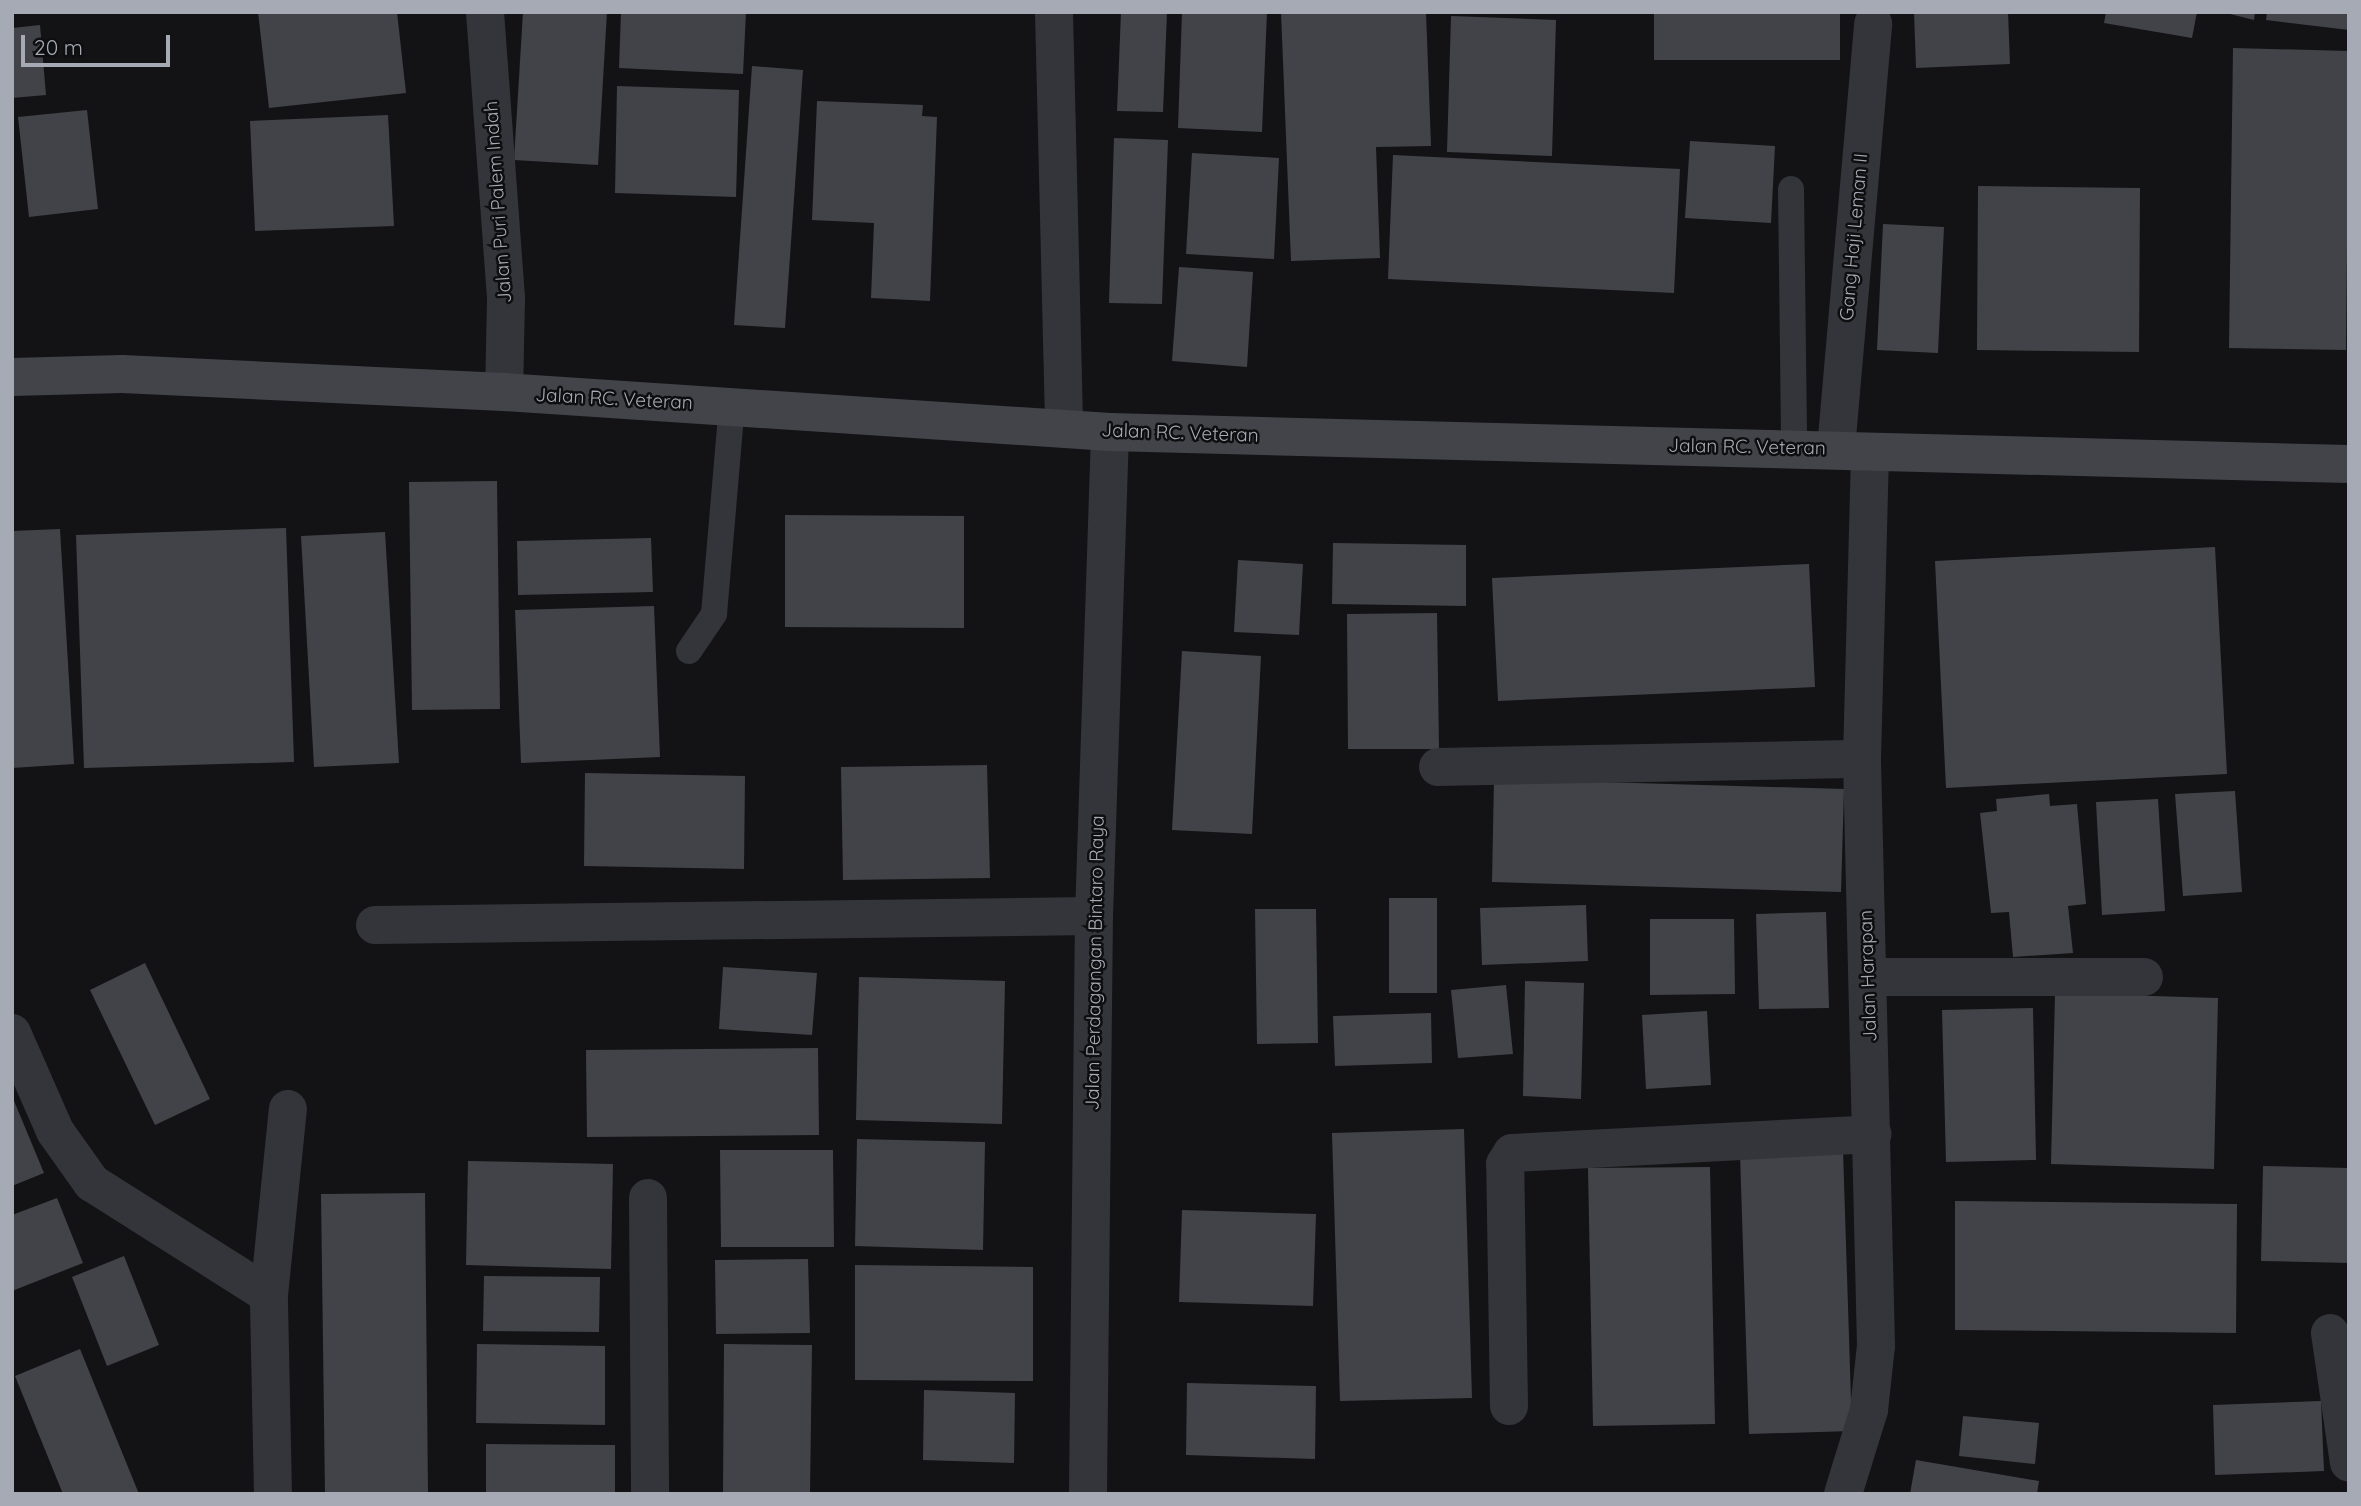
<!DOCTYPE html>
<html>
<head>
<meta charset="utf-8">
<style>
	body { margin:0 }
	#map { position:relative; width:2361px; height:1506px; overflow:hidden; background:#131315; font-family:Quicksand,sans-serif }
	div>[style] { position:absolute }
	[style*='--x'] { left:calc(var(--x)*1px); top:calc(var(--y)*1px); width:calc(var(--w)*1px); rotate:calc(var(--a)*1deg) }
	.building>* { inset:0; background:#424348 }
	.service>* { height:26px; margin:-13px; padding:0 13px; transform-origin:13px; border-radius:13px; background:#34353a }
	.minor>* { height:38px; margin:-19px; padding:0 19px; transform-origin:19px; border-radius:19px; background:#34353a }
	.secondary>* { height:38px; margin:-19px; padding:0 19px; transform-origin:19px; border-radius:19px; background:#42444a }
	span { translate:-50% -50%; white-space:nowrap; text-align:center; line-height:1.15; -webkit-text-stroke:5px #0e0e10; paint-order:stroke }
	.street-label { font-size:19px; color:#a5aab5 }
	.frame { position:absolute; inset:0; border:14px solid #a5aab5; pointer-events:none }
	.scale { position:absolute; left:21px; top:35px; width:149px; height:32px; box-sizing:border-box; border:4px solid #a5aab5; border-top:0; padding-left:9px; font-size:21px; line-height:24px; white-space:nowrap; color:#a5aab5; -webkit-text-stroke:5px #0e0e10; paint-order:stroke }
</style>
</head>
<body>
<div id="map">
	<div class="building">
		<i style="clip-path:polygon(258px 12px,397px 12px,406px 93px,269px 108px)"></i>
		<i style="clip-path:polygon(523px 12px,607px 12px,598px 165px,514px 160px)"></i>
		<i style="clip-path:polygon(621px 12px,746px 12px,743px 74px,619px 68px)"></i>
		<i style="clip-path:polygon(1121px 12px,1167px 12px,1163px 112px,1117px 111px)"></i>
		<i style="clip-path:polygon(1182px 12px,1267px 12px,1262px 132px,1178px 128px)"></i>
		<i style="clip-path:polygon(1281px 12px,1426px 12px,1431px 146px,1376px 147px,1380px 258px,1291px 261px)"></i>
		<i style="clip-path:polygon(1654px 12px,1840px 12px,1840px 60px,1654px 60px)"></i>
		<i style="clip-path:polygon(1914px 12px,2008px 12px,2010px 64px,1916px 68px)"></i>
		<i style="clip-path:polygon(2106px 12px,2197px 12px,2192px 38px,2104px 23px)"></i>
		<i style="clip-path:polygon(2222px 12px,2255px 12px,2254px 20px)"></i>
		<i style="clip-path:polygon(2267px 12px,2349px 12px,2349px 30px,2266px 20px)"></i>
		<i style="clip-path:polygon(1451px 16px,1556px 20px,1552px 156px,1447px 152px)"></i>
		<i style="clip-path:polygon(40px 25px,46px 95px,12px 98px,12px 28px)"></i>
		<i style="clip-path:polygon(2233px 48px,2349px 51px,2346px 350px,2229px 348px)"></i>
		<i style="clip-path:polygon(752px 66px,803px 70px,785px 328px,734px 325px)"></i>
		<i style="clip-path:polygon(617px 86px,739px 90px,736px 197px,615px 193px)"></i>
		<i style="clip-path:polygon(817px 101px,923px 105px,922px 116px,937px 117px,930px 301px,871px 298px,874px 223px,812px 220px)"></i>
		<i style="clip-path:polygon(87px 110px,98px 209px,29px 217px,18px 117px)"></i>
		<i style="clip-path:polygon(388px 115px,394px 226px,255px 231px,250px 121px)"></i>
		<i style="clip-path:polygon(1114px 138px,1168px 140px,1162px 304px,1109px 303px)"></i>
		<i style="clip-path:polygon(1690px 141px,1775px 146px,1771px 223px,1685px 218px)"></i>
		<i style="clip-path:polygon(1192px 153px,1279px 158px,1274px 259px,1186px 254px)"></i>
		<i style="clip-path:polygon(1393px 155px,1680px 169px,1674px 293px,1388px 279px)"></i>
		<i style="clip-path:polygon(1978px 186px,2140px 188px,2139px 352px,1977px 350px)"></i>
		<i style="clip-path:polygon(1883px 224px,1944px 227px,1938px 353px,1877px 350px)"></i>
		<i style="clip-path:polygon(1179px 267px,1253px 272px,1247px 367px,1172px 361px)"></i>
		<i style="clip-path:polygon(497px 481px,500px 709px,412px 710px,409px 482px)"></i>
		<i style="clip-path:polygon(785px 515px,964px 516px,964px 628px,785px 627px)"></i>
		<i style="clip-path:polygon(286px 528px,294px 762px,84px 768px,76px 535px)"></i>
		<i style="clip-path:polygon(60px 529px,74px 764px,12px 768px,12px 531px)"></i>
		<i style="clip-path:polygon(385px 532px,399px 763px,314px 767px,301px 536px)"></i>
		<i style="clip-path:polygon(651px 538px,653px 592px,518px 595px,517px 541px)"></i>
		<i style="clip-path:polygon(1333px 543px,1466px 545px,1466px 606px,1332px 604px)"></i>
		<i style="clip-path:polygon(2215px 547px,2227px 774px,1946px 788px,1935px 561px)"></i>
		<i style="clip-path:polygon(1238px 560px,1303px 564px,1299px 635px,1234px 632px)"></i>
		<i style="clip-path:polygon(1809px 564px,1815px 687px,1498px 701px,1492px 578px)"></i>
		<i style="clip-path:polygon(654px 606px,660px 757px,521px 763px,515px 610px)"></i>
		<i style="clip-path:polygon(1437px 613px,1439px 749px,1348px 749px,1347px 614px)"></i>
		<i style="clip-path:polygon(1182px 651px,1261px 656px,1252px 834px,1172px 830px)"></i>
		<i style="clip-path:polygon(987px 765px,990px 878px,843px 880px,841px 767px)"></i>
		<i style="clip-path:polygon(585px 773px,745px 776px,744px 869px,584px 866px)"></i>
		<i style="clip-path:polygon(1494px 779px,1844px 789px,1841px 892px,1492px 882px)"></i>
		<i style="clip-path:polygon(2235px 791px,2242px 892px,2183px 896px,2175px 794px)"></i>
		<i style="clip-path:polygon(2049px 794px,2050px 806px,2077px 804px,2086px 904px,2068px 906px,2073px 953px,2013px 957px,2009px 912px,1991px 913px,1980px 813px,1997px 811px,1996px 799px)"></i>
		<i style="clip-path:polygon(2158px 799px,2165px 911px,2102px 915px,2096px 802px)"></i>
		<i style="clip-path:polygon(1389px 898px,1437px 898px,1437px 993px,1389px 993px)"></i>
		<i style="clip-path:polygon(1586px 905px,1588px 961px,1482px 965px,1480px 908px)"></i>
		<i style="clip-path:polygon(1255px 909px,1316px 909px,1318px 1043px,1257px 1044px)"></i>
		<i style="clip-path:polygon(1826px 912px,1829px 1008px,1759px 1009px,1756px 914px)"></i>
		<i style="clip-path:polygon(1650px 919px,1734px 919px,1735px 994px,1650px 995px)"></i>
		<i style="clip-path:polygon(145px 963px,210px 1099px,155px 1125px,90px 990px)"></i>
		<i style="clip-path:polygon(723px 967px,817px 973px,812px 1035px,719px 1029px)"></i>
		<i style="clip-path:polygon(859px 977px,1005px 981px,1002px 1124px,856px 1120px)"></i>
		<i style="clip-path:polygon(1525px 981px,1584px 983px,1581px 1099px,1523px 1096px)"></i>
		<i style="clip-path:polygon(1506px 985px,1513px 1054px,1458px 1058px,1451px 990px)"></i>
		<i style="clip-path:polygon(2055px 993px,2218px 998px,2214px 1169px,2051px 1164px)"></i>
		<i style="clip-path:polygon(2033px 1008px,2036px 1160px,1946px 1162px,1942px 1010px)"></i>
		<i style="clip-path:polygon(1707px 1011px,1711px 1085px,1646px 1089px,1642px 1015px)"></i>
		<i style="clip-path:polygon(1431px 1013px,1432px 1063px,1335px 1066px,1333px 1016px)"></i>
		<i style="clip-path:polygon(818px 1048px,819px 1135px,587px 1137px,586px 1050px)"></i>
		<i style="clip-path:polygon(12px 1096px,44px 1173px,12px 1186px)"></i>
		<i style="clip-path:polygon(1464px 1129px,1472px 1398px,1340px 1401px,1332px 1133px)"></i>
		<i style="clip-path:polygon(857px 1139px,985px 1142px,983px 1250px,855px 1246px)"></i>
		<i style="clip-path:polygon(720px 1150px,833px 1150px,834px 1247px,721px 1247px)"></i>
		<i style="clip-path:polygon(1843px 1151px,1852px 1431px,1749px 1434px,1740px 1154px)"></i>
		<i style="clip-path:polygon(468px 1161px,613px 1164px,611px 1269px,466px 1265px)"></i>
		<i style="clip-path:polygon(2263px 1166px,2349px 1168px,2349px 1263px,2261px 1261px)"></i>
		<i style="clip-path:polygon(1710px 1167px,1715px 1424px,1593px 1426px,1588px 1168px)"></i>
		<i style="clip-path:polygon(425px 1193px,428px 1494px,325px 1494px,321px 1194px)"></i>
		<i style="clip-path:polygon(57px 1198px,83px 1263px,12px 1291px,12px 1215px)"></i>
		<i style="clip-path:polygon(1955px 1201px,2237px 1204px,2236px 1333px,1955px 1330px)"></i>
		<i style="clip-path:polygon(1182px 1210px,1316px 1214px,1313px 1306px,1179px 1302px)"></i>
		<i style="clip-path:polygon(124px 1256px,159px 1345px,107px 1366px,72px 1277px)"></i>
		<i style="clip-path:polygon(808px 1259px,810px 1333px,716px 1334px,715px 1260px)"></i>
		<i style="clip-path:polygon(855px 1265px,1033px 1267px,1033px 1381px,855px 1380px)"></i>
		<i style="clip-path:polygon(484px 1276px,600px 1277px,599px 1332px,483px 1331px)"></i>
		<i style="clip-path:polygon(477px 1344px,605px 1346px,605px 1425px,476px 1423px)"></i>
		<i style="clip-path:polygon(724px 1344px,812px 1345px,810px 1494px,723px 1494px)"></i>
		<i style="clip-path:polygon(80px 1349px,139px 1494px,63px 1494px,15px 1376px)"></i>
		<i style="clip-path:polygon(1187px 1383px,1316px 1386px,1315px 1459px,1186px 1455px)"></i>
		<i style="clip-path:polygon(924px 1390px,1015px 1393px,1014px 1463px,923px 1460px)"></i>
		<i style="clip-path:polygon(2321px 1401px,2324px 1471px,2215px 1475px,2213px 1405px)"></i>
		<i style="clip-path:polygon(1963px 1416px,2039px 1423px,2035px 1464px,1959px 1456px)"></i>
		<i style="clip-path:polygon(486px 1444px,615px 1445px,615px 1494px,486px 1494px)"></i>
		<i style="clip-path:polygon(1916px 1460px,2039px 1481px,2037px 1494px,1910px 1494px)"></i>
	</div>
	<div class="service">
		<i style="--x:1791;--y:189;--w:259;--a:89.3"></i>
		<i style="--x:689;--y:651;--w:45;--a:-56"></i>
		<i style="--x:714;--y:614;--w:209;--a:-85.1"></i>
	</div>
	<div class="minor">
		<i style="--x:485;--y:12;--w:288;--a:85.8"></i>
		<i style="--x:506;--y:299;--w:93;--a:91.2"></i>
		<i style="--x:1054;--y:12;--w:416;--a:88.6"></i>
		<i style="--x:1836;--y:449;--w:427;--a:-85"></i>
		<i style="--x:1438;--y:767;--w:424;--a:-1.1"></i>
		<i style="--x:375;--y:925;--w:719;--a:-0.72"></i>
		<i style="--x:1868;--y:977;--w:276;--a:0"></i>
		<i style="--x:12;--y:1033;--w:107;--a:66.3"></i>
		<i style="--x:55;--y:1131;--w:64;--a:54.6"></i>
		<i style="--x:92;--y:1183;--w:209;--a:32.3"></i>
		<i style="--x:648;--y:1198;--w:296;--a:89.6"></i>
		<i style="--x:2330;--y:1333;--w:131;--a:81.7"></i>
		<i style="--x:1509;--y:1406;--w:242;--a:-90.9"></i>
		<i style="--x:1505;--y:1164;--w:13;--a:-58"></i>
		<i style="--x:1512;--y:1153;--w:361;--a:-3"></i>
		<i style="--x:273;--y:1494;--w:199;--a:-91.2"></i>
		<i style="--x:269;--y:1295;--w:187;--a:-84.2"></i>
		<i style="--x:1088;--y:1494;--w:578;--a:-89.41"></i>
		<i style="--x:1094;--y:916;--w:484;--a:-88.1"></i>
		<i style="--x:1843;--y:1494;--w:88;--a:-72.8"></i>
		<i style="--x:1869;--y:1410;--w:64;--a:-83.8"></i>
		<i style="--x:1876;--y:1346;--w:587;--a:-91.37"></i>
		<i style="--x:1862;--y:759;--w:306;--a:-88.5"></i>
	</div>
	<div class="secondary">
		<i style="--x:12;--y:377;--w:110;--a:-1.6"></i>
		<i style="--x:122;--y:374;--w:382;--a:2.7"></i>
		<i style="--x:504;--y:392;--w:607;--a:3.78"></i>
		<i style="--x:1110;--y:432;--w:1239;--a:1.48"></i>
	</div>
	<div class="street-label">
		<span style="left:498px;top:202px;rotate:-94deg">Jalan Puri Palem Indah</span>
		<span style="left:1854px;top:237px;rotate:-85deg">Gang Haji Leman II</span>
		<span style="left:614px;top:399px;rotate:3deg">Jalan RC. Veteran</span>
		<span style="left:1180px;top:433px;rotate:2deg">Jalan RC. Veteran</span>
		<span style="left:1747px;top:447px;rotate:1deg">Jalan RC. Veteran</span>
		<span style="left:1095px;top:963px;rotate:-89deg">Jalan Perdagangan Bintaro Raya</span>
		<span style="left:1868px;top:976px;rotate:-92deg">Jalan Harapan</span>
	</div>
	<div class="frame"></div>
	<div class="scale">20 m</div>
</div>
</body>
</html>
